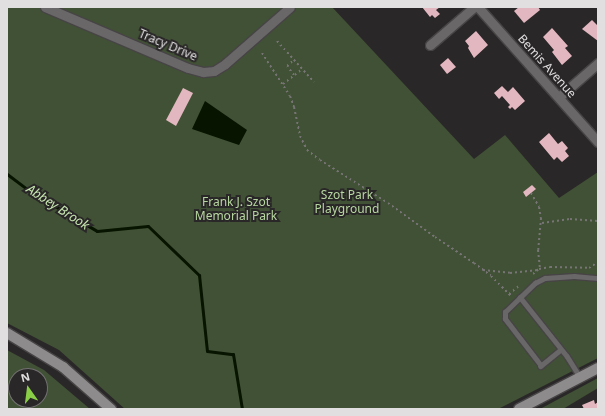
<!DOCTYPE html>
<html>
<head>
<meta charset="utf-8">
<style>
	body { margin:0 }
	#map { position:relative; width:605px; height:416px; overflow:hidden; background:#2a2728; font-family:"Noto Sans",sans-serif }
	div>[style] { position:absolute }
	[style*='--x'] { left:calc(var(--x)*1px); top:calc(var(--y)*1px); width:calc(var(--w)*1px); rotate:calc(var(--a)*1deg) }
	.green>* { inset:0; background:#415135 }
	.water>* { inset:0; background:#071400 }
	.stream>* { height:3px; margin:-1.5px; padding:0 1.5px; transform-origin:1.5px; border-radius:1.5px; background:#071400 }
	.building>* { inset:0; background:#e3b7c0 }
	.path>* { height:2px; margin-top:-1px; transform-origin:0; background:repeating-linear-gradient(90deg,#777475 0 2px,transparent 0 5px) }
	.roads { filter:drop-shadow(1px 0 #474445) drop-shadow(-1px 0 #474445) drop-shadow(0 1px #474445) drop-shadow(0 -1px #474445) }
	.lane>* { height:4.5px; margin:-2.25px; padding:0 2.25px; transform-origin:2.25px; border-radius:2.25px; background:#696768 }
	.street>* { height:9px; margin:-4.5px; padding:0 4.5px; transform-origin:4.5px; border-radius:4.5px; background:#696768 }
	.secondary>* { height:10px; margin:-5px; padding:0 5px; transform-origin:5px; border-radius:5px; background:#8e8b8c }
	span { translate:-50% -50%; white-space:nowrap; text-align:center; line-height:1.15; -webkit-text-stroke:4px #2a2728; paint-order:stroke }
	.street-label { font-size:12px; color:#e1dfe0 }
	.park-label { font-size:12px; color:#b7d7a0 }
	.water-label { font-size:13px; color:#c6e7af; font-style:italic }
	.frame { position:absolute; inset:0; border:8px solid #e1dfe0; pointer-events:none }
	.north { position:absolute; left:8px; top:368px; width:40px; height:40px; box-sizing:border-box; background:#2a2728; border:1px solid #737172; border-radius:50%; rotate:346deg; font-size:11px; font-weight:700; line-height:16px; text-align:center; color:#e1dfe0 }
	.north::after { content:''; display:block; margin:auto; width:14px; height:18px; background:#8ace47; clip-path:polygon(50% 0,100% 100%,50% 72%,0 100%) }
</style>
</head>
<body>
<div id="map">
	<div class="green">
		<i style="clip-path:polygon(7px 7px,332px 7px,474px 159px,505px 135px,559px 198px,598px 172px,598px 358px,498px 409px,125px 409px,59px 350px,7px 323px)"></i>
		<i style="clip-path:polygon(evenodd,7px 350px,44px 370px,90px 409px,7px 409px,7px 350px,16px 376px,40px 376px,40px 400px,16px 400px,16px 376px)"></i>
		<i style="clip-path:polygon(598px 378px,598px 388px,563px 409px,540px 409px)"></i>
	</div>
	<div class="water">
		<i style="clip-path:polygon(205px 101px,247px 130px,239px 145px,192px 129px)"></i>
	</div>
	<div class="stream">
		<i style="--x:7;--y:174;--w:26;--a:37"></i>
		<i style="--x:28;--y:190;--w:80;--a:30.7"></i>
		<i style="--x:97;--y:231;--w:51;--a:-5.6"></i>
		<i style="--x:148;--y:226;--w:71;--a:43.9"></i>
		<i style="--x:199;--y:275;--w:76;--a:84"></i>
		<i style="--x:207;--y:351;--w:26;--a:7"></i>
		<i style="--x:233;--y:354;--w:56;--a:80.7"></i>
	</div>
	<div class="building">
		<i style="clip-path:polygon(422px 7px,440px 7px,436px 10px,440px 14px,435px 18px,432px 15px,430px 17px)"></i>
		<i style="clip-path:polygon(519px 7px,538px 7px,540px 10px,524px 23px,514px 11px)"></i>
		<i style="clip-path:polygon(592px 20px,598px 26px,598px 41px,582px 29px)"></i>
		<i style="clip-path:polygon(552px 28px,568px 46px,565px 48px,572px 56px,562px 65px,552px 52px,554px 50px,543px 37px)"></i>
		<i style="clip-path:polygon(476px 31px,488px 45px,474px 58px,468px 48px,469px 46px,465px 41px)"></i>
		<i style="clip-path:polygon(448px 58px,456px 67px,447px 74px,440px 65px)"></i>
		<i style="clip-path:polygon(502px 86px,508px 92px,513px 87px,525px 101px,515px 110px,512px 107px,510px 109px,508px 107px,510px 105px,502px 96px,499px 99px,494px 93px)"></i>
		<i style="clip-path:polygon(183px 88px,193px 93px,176px 126px,166px 120px)"></i>
		<i style="clip-path:polygon(549px 133px,558px 144px,562px 141px,568px 148px,565px 151px,569px 156px,562px 162px,557px 157px,554px 160px,539px 142px)"></i>
		<i style="clip-path:polygon(532px 185px,536px 189px,526px 197px,523px 192px)"></i>
		<i style="clip-path:polygon(594px 400px,595px 404px,598px 402px,598px 409px,584px 409px,582px 405px)"></i>
	</div>
	<div class="path">
		<i style="--x:277;--y:41;--w:55;--a:47.9"></i>
		<i style="--x:262;--y:53;--w:51;--a:56.9"></i>
		<i style="--x:290;--y:96;--w:12;--a:70"></i>
		<i style="--x:294;--y:107;--w:30;--a:78"></i>
		<i style="--x:300;--y:136;--w:16;--a:63"></i>
		<i style="--x:307;--y:150;--w:16;--a:38"></i>
		<i style="--x:320;--y:160;--w:80;--a:32.3"></i>
		<i style="--x:388;--y:203;--w:58;--a:35.9"></i>
		<i style="--x:435;--y:237;--w:47;--a:33.7"></i>
		<i style="--x:474;--y:263;--w:21;--a:37"></i>
		<i style="--x:491;--y:276;--w:28;--a:45"></i>
		<i style="--x:294;--y:75;--w:11;--a:-128"></i>
		<i style="--x:287;--y:66;--w:9;--a:-41"></i>
		<i style="--x:283;--y:84;--w:24;--a:-38"></i>
		<i style="--x:531;--y:193;--w:16;--a:60"></i>
		<i style="--x:539;--y:207;--w:11;--a:80"></i>
		<i style="--x:541;--y:218;--w:32;--a:95"></i>
		<i style="--x:538;--y:250;--w:20;--a:84"></i>
		<i style="--x:542;--y:223;--w:28;--a:-8"></i>
		<i style="--x:570;--y:219;--w:28;--a:4"></i>
		<i style="--x:483;--y:270;--w:27;--a:6"></i>
		<i style="--x:510;--y:273;--w:28;--a:-6"></i>
		<i style="--x:533;--y:274;--w:8;--a:-40"></i>
		<i style="--x:539;--y:269;--w:11;--a:-10"></i>
		<i style="--x:550;--y:267;--w:39;--a:1"></i>
		<i style="--x:589;--y:268;--w:11;--a:-34"></i>
		<i style="--x:509;--y:294;--w:13;--a:-39"></i>
	</div>
	<div class="roads">
		<div class="lane">
			<i style="--x:520;--y:297;--w:75;--a:51.5"></i>
			<i style="--x:567;--y:356;--w:25;--a:58"></i>
			<i style="--x:561;--y:350;--w:26;--a:141"></i>
			<i style="--x:541;--y:366;--w:59;--a:-127.5"></i>
			<i style="--x:505;--y:319;--w:7;--a:-90"></i>
			<i style="--x:505;--y:312;--w:42;--a:-44"></i>
			<i style="--x:535;--y:283;--w:11;--a:-27"></i>
			<i style="--x:545;--y:278;--w:29;--a:-4"></i>
			<i style="--x:574;--y:276;--w:24;--a:5"></i>
		</div>
		<div class="street">
			<i style="--x:45;--y:7;--w:155;--a:23.1"></i>
			<i style="--x:188;--y:68;--w:16;--a:15"></i>
			<i style="--x:203;--y:72;--w:11;--a:-5"></i>
			<i style="--x:214;--y:71;--w:13;--a:-32"></i>
			<i style="--x:225;--y:64;--w:86;--a:-41.2"></i>
			<i style="--x:478;--y:7;--w:181;--a:48.4"></i>
			<i style="--x:430;--y:45;--w:58;--a:-40.8"></i>
			<i style="--x:559;--y:97;--w:52;--a:-41.1"></i>
		</div>
		<div class="secondary">
			<i style="--x:7;--y:333;--w:66;--a:31.3"></i>
			<i style="--x:63;--y:367;--w:64;--a:41.2"></i>
			<i style="--x:519;--y:409;--w:89;--a:-27.4"></i>
		</div>
	</div>
	<div class="street-label">
		<span style="left:168px;top:45px;rotate:23deg">Tracy Drive</span>
		<span style="left:547px;top:66px;rotate:48deg">Bemis Avenue</span>
	</div>
	<div class="park-label">
		<span style="left:347px;top:202px">Szot Park<br>Playground</span>
		<span style="left:236px;top:209px">Frank J. Szot<br>Memorial Park</span>
	</div>
	<div class="water-label">
		<span style="left:58px;top:207px;rotate:33deg">Abbey Brook</span>
	</div>
	<div class="frame"></div>
	<div class="north">N</div>
</div>
</body>
</html>
